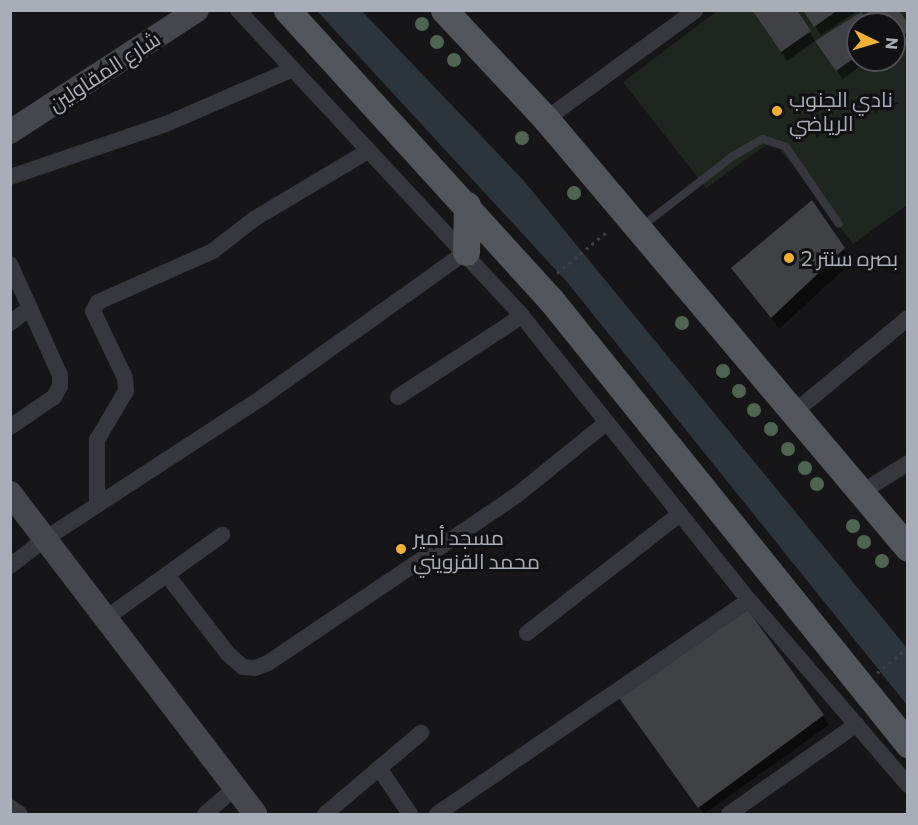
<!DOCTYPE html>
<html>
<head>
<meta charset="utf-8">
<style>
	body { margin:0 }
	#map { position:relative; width:918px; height:825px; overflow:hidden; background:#161618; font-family:Commissioner,Cairo,sans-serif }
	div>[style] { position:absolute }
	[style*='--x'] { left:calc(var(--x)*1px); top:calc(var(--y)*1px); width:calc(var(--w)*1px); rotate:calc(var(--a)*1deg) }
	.green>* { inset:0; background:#1e261f }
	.water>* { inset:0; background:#2c353c }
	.shadow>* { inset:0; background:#0007 }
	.building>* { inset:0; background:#404145 }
	.path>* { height:3px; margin-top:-1.5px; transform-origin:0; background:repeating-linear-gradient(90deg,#3d3f44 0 3px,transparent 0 7.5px) }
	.lane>* { height:8px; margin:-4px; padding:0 4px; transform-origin:4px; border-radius:4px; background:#37383d }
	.street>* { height:16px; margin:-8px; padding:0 8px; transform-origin:8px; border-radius:8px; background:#37383d }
	.secondary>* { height:24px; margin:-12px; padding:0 12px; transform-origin:12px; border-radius:12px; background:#45474d }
	.primary>* { height:27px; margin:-13.5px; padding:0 13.5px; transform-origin:13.5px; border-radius:13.5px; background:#53555c }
	.trees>* { width:14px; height:14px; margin:-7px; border-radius:50%; background:#506452 }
	.dots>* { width:16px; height:16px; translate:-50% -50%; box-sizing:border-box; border:3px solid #111113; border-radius:50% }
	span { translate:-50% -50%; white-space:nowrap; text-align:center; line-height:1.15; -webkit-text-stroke:6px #111113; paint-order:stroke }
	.street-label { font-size:21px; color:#a8adb8 }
	.poi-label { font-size:21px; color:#a8adb8 }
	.left { translate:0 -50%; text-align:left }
	.frame { position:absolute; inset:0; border:12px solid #a8adb8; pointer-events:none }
	.north { position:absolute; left:846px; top:12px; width:60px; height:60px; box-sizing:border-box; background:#111113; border:2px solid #4d4f55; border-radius:50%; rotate:95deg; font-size:16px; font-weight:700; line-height:24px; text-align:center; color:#a8adb8 }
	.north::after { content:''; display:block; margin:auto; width:21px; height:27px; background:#f2b134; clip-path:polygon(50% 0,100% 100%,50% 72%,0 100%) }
</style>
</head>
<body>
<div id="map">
	<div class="green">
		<i style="clip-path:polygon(evenodd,717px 11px,907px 11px,907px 205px,853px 244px,773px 140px,706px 188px,623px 82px,717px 11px,858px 24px,894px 24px,894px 60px,858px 60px,858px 24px)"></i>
	</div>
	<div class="water">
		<i style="clip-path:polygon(317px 11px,362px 11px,524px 181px,907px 648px,907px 705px,567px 282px)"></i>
	</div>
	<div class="shadow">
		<i style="clip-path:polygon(753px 10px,810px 32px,815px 41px,787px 61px)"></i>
		<i style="clip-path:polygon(804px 10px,855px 10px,856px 12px,821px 35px)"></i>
		<i style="clip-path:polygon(867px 10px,908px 26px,908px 40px,894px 50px,894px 24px,876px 24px)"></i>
		<i style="clip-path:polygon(861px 14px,868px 24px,858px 24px,858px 60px,868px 60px,843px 79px,822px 51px)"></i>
		<i style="clip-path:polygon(811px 202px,852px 262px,779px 329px,733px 268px)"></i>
		<i style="clip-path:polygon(745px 608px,829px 725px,704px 814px,626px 708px)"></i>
	</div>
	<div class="building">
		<i style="clip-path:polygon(752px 10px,797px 10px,811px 31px,781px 52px)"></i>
		<i style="clip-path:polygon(803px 10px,838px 10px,814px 27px)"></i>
		<i style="clip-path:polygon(866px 10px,899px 10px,908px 24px,908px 32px,894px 41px,894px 24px,875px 24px)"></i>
		<i style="clip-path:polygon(861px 12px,870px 24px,858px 24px,858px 55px,836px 71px,815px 41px)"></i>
		<i style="clip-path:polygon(812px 200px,845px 248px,771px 318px,731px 268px)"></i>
		<i style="clip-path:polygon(745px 606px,824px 715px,698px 808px,619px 698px)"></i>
	</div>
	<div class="path">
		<i style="--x:557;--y:273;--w:67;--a:-39.6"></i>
		<i style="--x:877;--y:673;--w:40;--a:-40"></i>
	</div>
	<div class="lane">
		<i style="--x:641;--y:227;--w:116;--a:-37.7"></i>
		<i style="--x:733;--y:156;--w:34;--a:-30"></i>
		<i style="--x:763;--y:139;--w:24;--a:19"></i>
		<i style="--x:786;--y:147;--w:93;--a:55.5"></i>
	</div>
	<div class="street">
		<i style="--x:238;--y:10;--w:417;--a:47.1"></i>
		<i style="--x:522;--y:316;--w:364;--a:51.4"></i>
		<i style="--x:749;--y:600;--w:244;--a:49.3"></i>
		<i style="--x:546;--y:119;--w:185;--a:-36"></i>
		<i style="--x:10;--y:177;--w:165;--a:-18.8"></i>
		<i style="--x:166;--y:124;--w:138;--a:-23.4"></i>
		<i style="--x:10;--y:264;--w:122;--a:65.8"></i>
		<i style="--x:60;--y:375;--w:11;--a:90"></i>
		<i style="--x:60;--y:386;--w:13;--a:119"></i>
		<i style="--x:54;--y:397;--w:53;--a:145.7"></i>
		<i style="--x:10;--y:323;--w:25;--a:-37"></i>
		<i style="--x:398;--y:397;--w:148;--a:-33.2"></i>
		<i style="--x:792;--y:414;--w:151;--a:-39.6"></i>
		<i style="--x:862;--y:492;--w:54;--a:-32.2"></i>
		<i style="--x:97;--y:505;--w:65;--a:-90"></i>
		<i style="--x:97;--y:440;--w:57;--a:-59.4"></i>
		<i style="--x:126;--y:391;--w:13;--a:-94"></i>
		<i style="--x:125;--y:378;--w:74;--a:-115.5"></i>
		<i style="--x:93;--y:311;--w:10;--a:-61"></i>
		<i style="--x:98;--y:302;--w:126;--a:-23.9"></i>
		<i style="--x:213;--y:251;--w:52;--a:-38"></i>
		<i style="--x:254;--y:219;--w:133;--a:-30.8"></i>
		<i style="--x:10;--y:566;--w:44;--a:-37.6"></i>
		<i style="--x:45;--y:539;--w:262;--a:-33.1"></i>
		<i style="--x:264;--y:396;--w:248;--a:-35.5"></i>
		<i style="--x:167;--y:575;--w:100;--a:52.3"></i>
		<i style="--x:228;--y:654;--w:20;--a:41"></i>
		<i style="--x:243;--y:667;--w:12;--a:5"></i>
		<i style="--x:255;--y:668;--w:14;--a:-21"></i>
		<i style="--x:268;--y:663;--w:300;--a:-34"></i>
		<i style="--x:517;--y:495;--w:114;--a:-39"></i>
		<i style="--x:106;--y:618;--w:143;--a:-35.6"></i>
		<i style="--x:527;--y:633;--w:194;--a:-37.9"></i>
		<i style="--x:379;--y:768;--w:55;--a:56"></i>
		<i style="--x:10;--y:807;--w:12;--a:35"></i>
		<i style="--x:205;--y:814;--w:40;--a:-41"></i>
		<i style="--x:325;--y:814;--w:126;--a:-40.2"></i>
		<i style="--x:437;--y:814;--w:378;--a:-34.4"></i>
		<i style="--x:729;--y:814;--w:156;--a:-35.1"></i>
	</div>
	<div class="secondary">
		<i style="--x:10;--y:132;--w:223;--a:-33.1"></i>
		<i style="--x:10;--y:493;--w:404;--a:52.6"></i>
	</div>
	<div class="primary">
		<i style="--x:287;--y:10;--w:392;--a:47.7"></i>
		<i style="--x:551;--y:300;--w:570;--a:51.2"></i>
		<i style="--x:444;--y:10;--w:149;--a:46.9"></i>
		<i style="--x:546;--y:119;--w:561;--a:49.84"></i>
		<i style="--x:466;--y:252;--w:47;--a:-88.8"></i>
	</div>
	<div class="trees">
		<i style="left:422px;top:24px"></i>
		<i style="left:437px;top:42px"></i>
		<i style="left:454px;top:60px"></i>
		<i style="left:522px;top:138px"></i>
		<i style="left:574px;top:193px"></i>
		<i style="left:682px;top:323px"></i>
		<i style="left:723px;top:371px"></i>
		<i style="left:739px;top:391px"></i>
		<i style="left:754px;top:410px"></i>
		<i style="left:771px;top:429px"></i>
		<i style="left:788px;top:449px"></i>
		<i style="left:805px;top:468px"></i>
		<i style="left:817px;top:484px"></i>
		<i style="left:853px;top:526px"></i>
		<i style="left:864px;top:542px"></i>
		<i style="left:882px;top:561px"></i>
	</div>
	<div class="dots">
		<i style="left:777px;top:111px;background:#f2b134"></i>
		<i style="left:789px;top:258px;background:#f2b134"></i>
		<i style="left:401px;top:549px;background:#f2b134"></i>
	</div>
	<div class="street-label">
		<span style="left:104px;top:71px;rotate:-33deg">شارع المقاولين</span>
	</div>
	<div class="poi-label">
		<span class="left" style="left:789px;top:111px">نادي الجنوب<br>الرياضي</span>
		<span class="left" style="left:801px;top:258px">بصره سنتر 2</span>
		<span class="left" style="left:413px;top:549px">مسجد أمير<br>محمد القزويني</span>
	</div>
	<div class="frame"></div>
	<div class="north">N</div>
</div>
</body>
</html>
